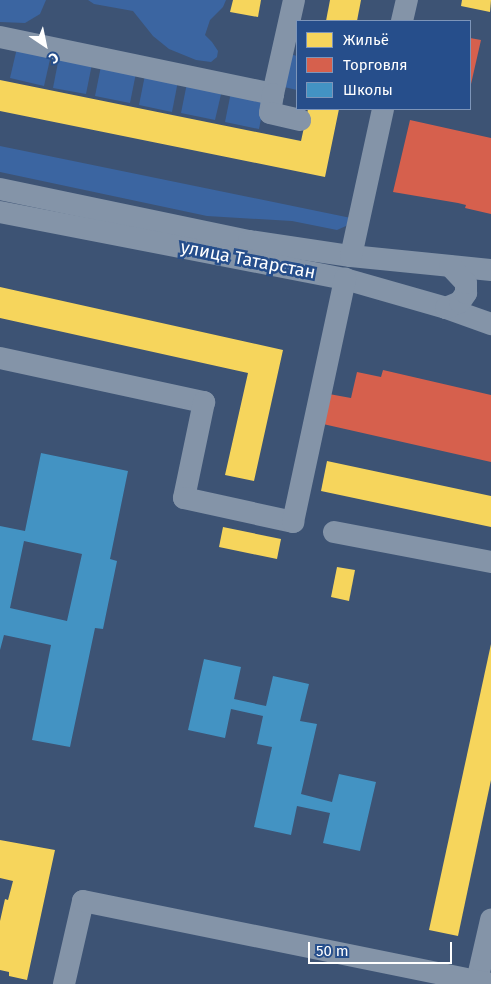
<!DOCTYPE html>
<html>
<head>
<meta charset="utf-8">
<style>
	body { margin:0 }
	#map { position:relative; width:491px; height:984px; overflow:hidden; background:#3d5374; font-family:"Fira Sans",sans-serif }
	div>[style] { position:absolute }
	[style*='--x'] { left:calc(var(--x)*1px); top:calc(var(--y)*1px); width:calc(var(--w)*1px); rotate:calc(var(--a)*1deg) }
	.green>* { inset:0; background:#3b65a1 }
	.homes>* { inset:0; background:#f6d55c }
	.shops>* { inset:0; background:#d6604d }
	.schools>* { inset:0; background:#4393c3 }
	.minor>* { height:22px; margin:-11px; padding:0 11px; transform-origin:11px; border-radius:11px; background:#8494a8 }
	span { translate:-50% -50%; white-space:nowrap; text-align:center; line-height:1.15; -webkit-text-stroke:5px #264e8b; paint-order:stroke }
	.street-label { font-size:18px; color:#fff }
	.legend { position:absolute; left:296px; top:20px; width:175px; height:90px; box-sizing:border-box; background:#264e8b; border:1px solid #7d95b9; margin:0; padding:6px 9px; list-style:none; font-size:15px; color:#fff }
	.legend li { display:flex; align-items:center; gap:10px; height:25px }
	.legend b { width:25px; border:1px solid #7d95b9 }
	.north { position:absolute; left:20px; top:20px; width:50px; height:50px; -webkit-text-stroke:4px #264e8b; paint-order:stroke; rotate:146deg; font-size:14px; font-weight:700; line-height:20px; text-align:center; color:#fff }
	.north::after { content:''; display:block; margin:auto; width:18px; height:22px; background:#fff; clip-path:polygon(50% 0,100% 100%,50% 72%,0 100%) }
	.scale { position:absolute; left:308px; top:942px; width:144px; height:22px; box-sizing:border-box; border:2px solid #fff; border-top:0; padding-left:6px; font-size:15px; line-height:18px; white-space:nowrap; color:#fff; -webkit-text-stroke:4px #264e8b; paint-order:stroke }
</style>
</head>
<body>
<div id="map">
	<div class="green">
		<i style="clip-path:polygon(0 0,46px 0,40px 14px,25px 23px,0 22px)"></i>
		<i style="clip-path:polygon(88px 0,226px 0,223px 7px,210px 20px,205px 35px,212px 42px,218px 51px,217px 57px,211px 62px,196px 60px,169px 49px,153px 36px,133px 11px,94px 4px)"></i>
		<i style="clip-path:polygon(17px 48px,51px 55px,44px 86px,10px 78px)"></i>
		<i style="clip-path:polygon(290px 54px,297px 56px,297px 90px,284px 87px)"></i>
		<i style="clip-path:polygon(59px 57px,92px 64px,86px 94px,53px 88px)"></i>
		<i style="clip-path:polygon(101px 66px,136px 73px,130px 103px,95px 96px)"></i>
		<i style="clip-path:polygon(145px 75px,178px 81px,172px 112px,139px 105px)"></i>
		<i style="clip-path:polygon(187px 83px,222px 90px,215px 120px,181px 113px)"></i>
		<i style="clip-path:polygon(231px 92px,265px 99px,259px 129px,225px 122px)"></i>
		<i style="clip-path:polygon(0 146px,351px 218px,346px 226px,337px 230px,292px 221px,207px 216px,0 172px)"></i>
	</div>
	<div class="homes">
		<i style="clip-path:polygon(233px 0,261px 0,258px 17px,230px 12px)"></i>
		<i style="clip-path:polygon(330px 0,361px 0,357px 21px,326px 21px)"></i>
		<i style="clip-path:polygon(462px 0,491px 0,490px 12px,461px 6px)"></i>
		<i style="clip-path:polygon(0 80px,301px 141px,308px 109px,339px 109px,325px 177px,0 111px)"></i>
		<i style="clip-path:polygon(0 287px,283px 350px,254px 481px,225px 475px,248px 373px,0 318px)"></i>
		<i style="clip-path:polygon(327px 461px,491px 496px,491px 527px,321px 491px)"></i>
		<i style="clip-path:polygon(223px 527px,281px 539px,277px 559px,219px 547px)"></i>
		<i style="clip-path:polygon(337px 567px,355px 570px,349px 601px,331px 597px)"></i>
		<i style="clip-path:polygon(491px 644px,491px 780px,458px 936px,429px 930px)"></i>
		<i style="clip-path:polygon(0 840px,55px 850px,27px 980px,9px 976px,9px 972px,0 970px,0 921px,5px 899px,8px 900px,13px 881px,0 878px)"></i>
	</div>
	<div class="shops">
		<i style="clip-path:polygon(470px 38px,481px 40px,471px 84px,470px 84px)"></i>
		<i style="clip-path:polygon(410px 120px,491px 138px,491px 214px,465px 208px,466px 205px,458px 203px,393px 192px)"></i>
		<i style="clip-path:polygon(383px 370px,491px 395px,491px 462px,323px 424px,329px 394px,351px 398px,357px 372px,381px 377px)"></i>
	</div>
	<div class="schools">
		<i style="clip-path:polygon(evenodd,41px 453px,128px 471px,110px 559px,117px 561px,103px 629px,95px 628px,70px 747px,32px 740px,51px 645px,4px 635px,0 650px,0 526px,25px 531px,41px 453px,24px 541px,82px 554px,67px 621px,10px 608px,24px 541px)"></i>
		<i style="clip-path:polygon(204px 659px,241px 667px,234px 699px,266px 706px,273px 676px,309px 684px,300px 721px,317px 724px,301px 794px,332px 802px,339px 774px,376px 782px,360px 851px,323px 843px,330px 813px,297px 806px,291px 835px,254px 827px,272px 747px,257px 744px,263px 716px,231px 709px,225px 738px,188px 730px)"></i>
	</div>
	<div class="minor">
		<i style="--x:402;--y:21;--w:22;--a:-77"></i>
		<i style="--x:0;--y:37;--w:279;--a:11.8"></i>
		<i style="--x:273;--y:94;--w:96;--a:-77.4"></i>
		<i style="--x:273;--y:94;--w:19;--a:99"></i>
		<i style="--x:270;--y:113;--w:31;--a:13"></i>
		<i style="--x:0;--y:189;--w:254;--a:11.8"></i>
		<i style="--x:249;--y:241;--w:103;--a:8.4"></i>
		<i style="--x:351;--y:256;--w:141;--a:5.7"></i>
		<i style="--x:0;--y:212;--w:351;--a:11"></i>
		<i style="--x:345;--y:279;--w:105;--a:16"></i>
		<i style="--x:446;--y:308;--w:48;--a:19.6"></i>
		<i style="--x:351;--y:256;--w:150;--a:-77.7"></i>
		<i style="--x:446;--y:308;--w:15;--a:-23"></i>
		<i style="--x:460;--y:302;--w:11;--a:-56"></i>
		<i style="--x:466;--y:293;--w:10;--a:-90"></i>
		<i style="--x:466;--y:283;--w:23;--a:-133"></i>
		<i style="--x:0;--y:358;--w:209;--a:12.2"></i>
		<i style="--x:204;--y:402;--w:98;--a:101.8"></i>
		<i style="--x:184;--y:498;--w:112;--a:12.4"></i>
		<i style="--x:293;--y:522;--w:249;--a:-77.9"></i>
		<i style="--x:334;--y:532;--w:160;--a:10.8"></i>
		<i style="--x:477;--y:981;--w:63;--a:-77.1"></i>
		<i style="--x:64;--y:984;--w:85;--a:-77.1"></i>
		<i style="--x:83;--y:901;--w:416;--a:11.5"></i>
	</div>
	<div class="street-label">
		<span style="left:248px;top:260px;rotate:11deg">улица Татарстан</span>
	</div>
	<ul class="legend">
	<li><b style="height:14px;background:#f6d55c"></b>Жильё</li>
	<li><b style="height:14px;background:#d6604d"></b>Торговля</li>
	<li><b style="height:14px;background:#4393c3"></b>Школы</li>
	</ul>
	<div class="north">С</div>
	<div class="scale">50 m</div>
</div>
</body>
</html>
